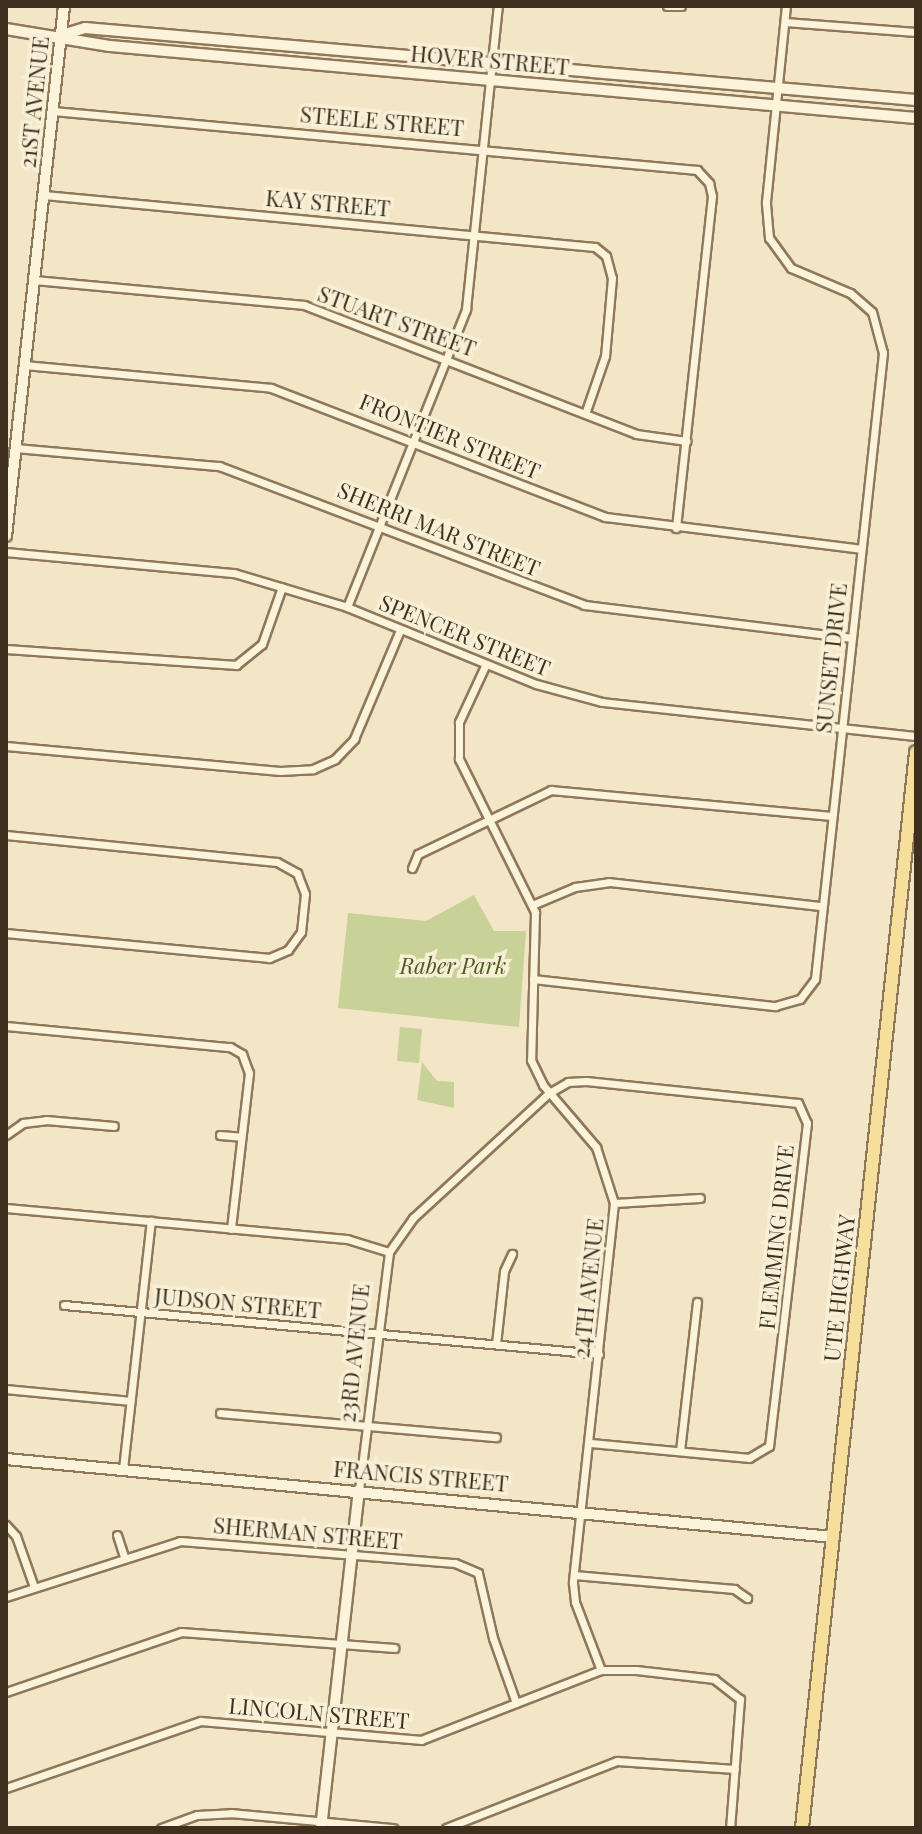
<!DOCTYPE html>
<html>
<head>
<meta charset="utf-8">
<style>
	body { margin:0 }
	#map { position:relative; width:922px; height:1834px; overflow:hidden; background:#f2e6c6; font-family:"Playfair Display",serif }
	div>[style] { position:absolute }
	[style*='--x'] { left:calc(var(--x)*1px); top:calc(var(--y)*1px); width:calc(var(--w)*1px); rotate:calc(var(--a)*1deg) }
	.green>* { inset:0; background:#c8d198 }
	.roads { filter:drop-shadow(2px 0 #8f785a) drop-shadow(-2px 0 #8f785a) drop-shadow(0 2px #8f785a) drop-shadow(0 -2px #8f785a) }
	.street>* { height:7px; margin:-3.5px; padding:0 3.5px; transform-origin:3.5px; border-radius:3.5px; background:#fbf3da }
	.secondary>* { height:10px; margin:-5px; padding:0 5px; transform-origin:5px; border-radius:5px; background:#fbf3da }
	.primary>* { height:12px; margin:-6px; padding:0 6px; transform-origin:6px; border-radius:6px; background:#f6de9c }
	span { translate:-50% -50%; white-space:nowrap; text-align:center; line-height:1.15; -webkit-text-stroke:7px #f8f0d6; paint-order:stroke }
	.street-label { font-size:22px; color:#3e2f1f }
	.park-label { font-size:22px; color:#4b5c24; font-style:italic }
	.frame { position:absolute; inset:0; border:8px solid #3e2f1f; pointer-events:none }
</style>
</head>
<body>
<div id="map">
	<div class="green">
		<i style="clip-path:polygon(474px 895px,494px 931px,526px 931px,519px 1027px,338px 1008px,348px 913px,426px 921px)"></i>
		<i style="clip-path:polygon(400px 1027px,422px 1029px,419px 1063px,397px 1061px)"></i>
		<i style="clip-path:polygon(422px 1062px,437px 1081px,454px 1082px,454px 1108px,417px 1100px)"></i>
	</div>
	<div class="roads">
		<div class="street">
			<i style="--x:667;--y:6;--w:14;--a:0"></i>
			<i style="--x:785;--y:22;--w:131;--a:4.4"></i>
			<i style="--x:53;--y:111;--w:647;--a:5.23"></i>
			<i style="--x:697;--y:170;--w:18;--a:47"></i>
			<i style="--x:709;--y:183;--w:13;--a:77"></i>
			<i style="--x:712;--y:196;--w:334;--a:96.2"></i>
			<i style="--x:44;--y:195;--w:553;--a:5.39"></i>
			<i style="--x:595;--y:247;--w:14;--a:39"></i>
			<i style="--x:606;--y:256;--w:23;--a:75"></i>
			<i style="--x:612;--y:278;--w:78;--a:95.1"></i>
			<i style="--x:605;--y:356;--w:61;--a:109"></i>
			<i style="--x:35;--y:280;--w:270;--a:5.3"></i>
			<i style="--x:304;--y:305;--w:356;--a:21.2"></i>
			<i style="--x:636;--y:434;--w:51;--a:7.8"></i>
			<i style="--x:25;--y:365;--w:247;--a:5.3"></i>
			<i style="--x:271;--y:388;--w:358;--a:21.1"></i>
			<i style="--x:605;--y:517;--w:258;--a:7.1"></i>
			<i style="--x:16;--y:448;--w:204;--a:5.1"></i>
			<i style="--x:219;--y:466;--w:391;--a:20.8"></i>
			<i style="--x:584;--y:605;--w:269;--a:7"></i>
			<i style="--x:6;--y:552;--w:229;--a:5.3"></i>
			<i style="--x:234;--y:573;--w:118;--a:16.7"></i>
			<i style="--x:347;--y:607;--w:204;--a:22.2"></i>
			<i style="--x:536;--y:684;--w:68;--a:15.3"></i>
			<i style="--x:602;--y:702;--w:316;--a:6.2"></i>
			<i style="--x:347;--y:607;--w:321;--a:-68.2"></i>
			<i style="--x:466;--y:309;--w:305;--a:-84"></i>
			<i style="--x:6;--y:649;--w:231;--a:4"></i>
			<i style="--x:236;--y:665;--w:33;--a:-39"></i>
			<i style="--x:262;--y:644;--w:60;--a:-70.7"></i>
			<i style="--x:485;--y:666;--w:62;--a:114.9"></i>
			<i style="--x:459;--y:722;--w:37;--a:90"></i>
			<i style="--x:459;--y:759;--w:171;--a:63.6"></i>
			<i style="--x:535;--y:912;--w:148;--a:91.5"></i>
			<i style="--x:531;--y:1060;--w:28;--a:64"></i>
			<i style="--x:543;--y:1085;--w:82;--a:49.5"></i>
			<i style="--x:596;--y:1147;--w:59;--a:72.2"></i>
			<i style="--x:614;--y:1203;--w:382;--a:96.2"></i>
			<i style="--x:573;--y:1583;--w:19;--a:84"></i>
			<i style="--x:575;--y:1602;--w:73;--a:69.1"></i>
			<i style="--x:6;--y:746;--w:275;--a:5.2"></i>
			<i style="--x:280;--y:771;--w:33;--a:-3"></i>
			<i style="--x:313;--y:769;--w:24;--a:-24"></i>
			<i style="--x:335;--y:759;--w:28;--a:-46"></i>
			<i style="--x:354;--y:739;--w:118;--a:-67.1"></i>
			<i style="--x:6;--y:835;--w:272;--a:5.7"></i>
			<i style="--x:277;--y:862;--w:23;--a:29"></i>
			<i style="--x:297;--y:873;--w:22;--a:69"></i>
			<i style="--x:305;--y:894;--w:38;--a:96"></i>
			<i style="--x:301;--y:932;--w:22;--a:126"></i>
			<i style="--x:288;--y:950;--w:21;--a:157"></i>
			<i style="--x:269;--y:958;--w:264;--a:-174.6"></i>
			<i style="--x:412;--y:868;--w:15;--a:-67"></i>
			<i style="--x:418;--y:854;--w:148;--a:-25.7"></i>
			<i style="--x:551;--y:790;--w:281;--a:5.3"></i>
			<i style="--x:532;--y:905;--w:47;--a:-22.7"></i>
			<i style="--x:575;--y:887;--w:34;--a:-8"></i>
			<i style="--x:609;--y:882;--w:213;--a:6.5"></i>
			<i style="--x:533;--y:979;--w:244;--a:6.4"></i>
			<i style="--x:775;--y:1006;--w:26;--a:-16"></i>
			<i style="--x:800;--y:999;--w:25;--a:-53"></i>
			<i style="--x:815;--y:979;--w:630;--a:-83.8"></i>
			<i style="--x:883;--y:353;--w:42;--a:-105"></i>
			<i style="--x:872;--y:312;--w:29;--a:-139"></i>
			<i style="--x:850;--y:293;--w:64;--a:-157"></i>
			<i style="--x:791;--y:268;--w:37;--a:-126"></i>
			<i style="--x:769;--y:238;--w:36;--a:-95"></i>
			<i style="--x:766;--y:202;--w:197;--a:-84.2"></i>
			<i style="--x:6;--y:1026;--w:225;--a:5.4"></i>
			<i style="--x:230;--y:1047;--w:14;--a:30"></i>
			<i style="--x:242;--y:1054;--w:20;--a:70"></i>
			<i style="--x:249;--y:1073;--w:157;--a:96.6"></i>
			<i style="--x:6;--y:1135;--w:21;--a:-35"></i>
			<i style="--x:23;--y:1123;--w:23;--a:-7"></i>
			<i style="--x:46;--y:1120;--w:68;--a:5"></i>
			<i style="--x:220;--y:1135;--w:21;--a:5"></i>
			<i style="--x:614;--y:1203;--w:86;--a:-3.3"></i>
			<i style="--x:6;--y:1208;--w:342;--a:5.2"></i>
			<i style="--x:347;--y:1239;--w:44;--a:17.2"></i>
			<i style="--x:64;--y:1305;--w:537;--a:5.23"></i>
			<i style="--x:496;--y:1344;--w:73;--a:-83.7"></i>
			<i style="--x:504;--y:1271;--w:19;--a:-65"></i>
			<i style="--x:6;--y:1389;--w:125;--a:5.5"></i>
			<i style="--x:220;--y:1413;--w:277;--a:5"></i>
			<i style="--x:680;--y:1451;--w:150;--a:-83.5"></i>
			<i style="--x:123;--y:1469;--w:250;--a:-83.6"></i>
			<i style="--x:359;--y:1490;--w:240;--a:-82.8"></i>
			<i style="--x:389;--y:1252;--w:42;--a:-54.8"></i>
			<i style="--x:413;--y:1218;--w:185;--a:-42.6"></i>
			<i style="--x:549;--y:1093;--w:22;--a:-30"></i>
			<i style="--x:568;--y:1082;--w:18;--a:-3"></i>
			<i style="--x:586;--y:1081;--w:213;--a:5.9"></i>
			<i style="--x:798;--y:1103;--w:22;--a:66"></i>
			<i style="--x:807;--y:1123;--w:325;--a:96.7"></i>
			<i style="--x:769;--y:1446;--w:23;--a:149"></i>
			<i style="--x:749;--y:1458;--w:161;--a:-174.6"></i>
			<i style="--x:6;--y:1525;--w:15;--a:48"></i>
			<i style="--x:16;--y:1536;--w:54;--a:70.6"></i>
			<i style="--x:117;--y:1535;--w:22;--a:72"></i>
			<i style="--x:574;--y:1575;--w:161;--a:5"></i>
			<i style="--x:734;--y:1589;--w:16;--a:35"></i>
			<i style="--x:6;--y:1597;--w:183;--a:-17.8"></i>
			<i style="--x:180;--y:1541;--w:276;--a:4.6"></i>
			<i style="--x:455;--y:1563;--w:25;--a:23"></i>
			<i style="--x:478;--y:1573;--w:67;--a:77"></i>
			<i style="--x:493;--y:1638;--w:69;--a:70.5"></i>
			<i style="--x:6;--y:1692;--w:185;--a:-18.9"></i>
			<i style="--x:181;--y:1632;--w:214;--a:4.3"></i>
			<i style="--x:6;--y:1788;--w:206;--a:-19"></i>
			<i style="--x:201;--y:1721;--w:221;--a:4.9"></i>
			<i style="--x:421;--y:1740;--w:193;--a:-21.3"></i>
			<i style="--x:601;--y:1670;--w:35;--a:0"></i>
			<i style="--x:636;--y:1670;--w:79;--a:6.6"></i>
			<i style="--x:714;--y:1679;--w:33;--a:38"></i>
			<i style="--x:740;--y:1699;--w:129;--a:94.4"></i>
			<i style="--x:161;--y:1828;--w:38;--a:-20"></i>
			<i style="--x:197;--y:1815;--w:34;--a:-3"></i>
			<i style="--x:231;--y:1813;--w:163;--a:5.3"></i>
			<i style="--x:446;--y:1828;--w:184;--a:-21.4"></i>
			<i style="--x:617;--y:1761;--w:118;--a:3.9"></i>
		</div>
		<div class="secondary">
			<i style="--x:6;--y:29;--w:105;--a:9.3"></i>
			<i style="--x:110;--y:46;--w:809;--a:5.1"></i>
			<i style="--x:62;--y:35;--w:24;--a:-17"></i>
			<i style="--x:85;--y:28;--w:834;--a:4.95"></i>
			<i style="--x:6;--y:536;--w:533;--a:-83.75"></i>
			<i style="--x:6;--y:1459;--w:830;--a:5.39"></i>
			<i style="--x:321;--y:1828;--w:340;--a:-83.6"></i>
		</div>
		<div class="primary">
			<i style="--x:802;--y:1828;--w:1082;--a:-83.95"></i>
		</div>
	</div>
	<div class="street-label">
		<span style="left:490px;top:60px;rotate:5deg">HOVER STREET</span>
		<span style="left:34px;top:102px;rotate:-84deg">21ST AVENUE</span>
		<span style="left:382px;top:121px;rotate:5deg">STEELE STREET</span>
		<span style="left:328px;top:203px;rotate:5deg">KAY STREET</span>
		<span style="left:397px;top:321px;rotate:20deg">STUART STREET</span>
		<span style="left:450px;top:436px;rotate:22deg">FRONTIER STREET</span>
		<span style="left:439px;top:529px;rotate:22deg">SHERRI MAR STREET</span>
		<span style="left:465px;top:635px;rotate:22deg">SPENCER STREET</span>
		<span style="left:831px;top:658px;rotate:-84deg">SUNSET DRIVE</span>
		<span style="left:776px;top:1237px;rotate:-84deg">FLEMMING DRIVE</span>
		<span style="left:588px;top:1288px;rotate:-84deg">24TH AVENUE</span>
		<span style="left:839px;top:1288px;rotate:-84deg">UTE HIGHWAY</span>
		<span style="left:238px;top:1303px;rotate:5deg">JUDSON STREET</span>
		<span style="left:354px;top:1353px;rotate:-84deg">23RD AVENUE</span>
		<span style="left:421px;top:1476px;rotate:5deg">FRANCIS STREET</span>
		<span style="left:308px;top:1533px;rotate:5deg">SHERMAN STREET</span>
		<span style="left:319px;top:1713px;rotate:5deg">LINCOLN STREET</span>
	</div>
	<div class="park-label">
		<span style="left:453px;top:966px">Raber Park</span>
	</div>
	<div class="frame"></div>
</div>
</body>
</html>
